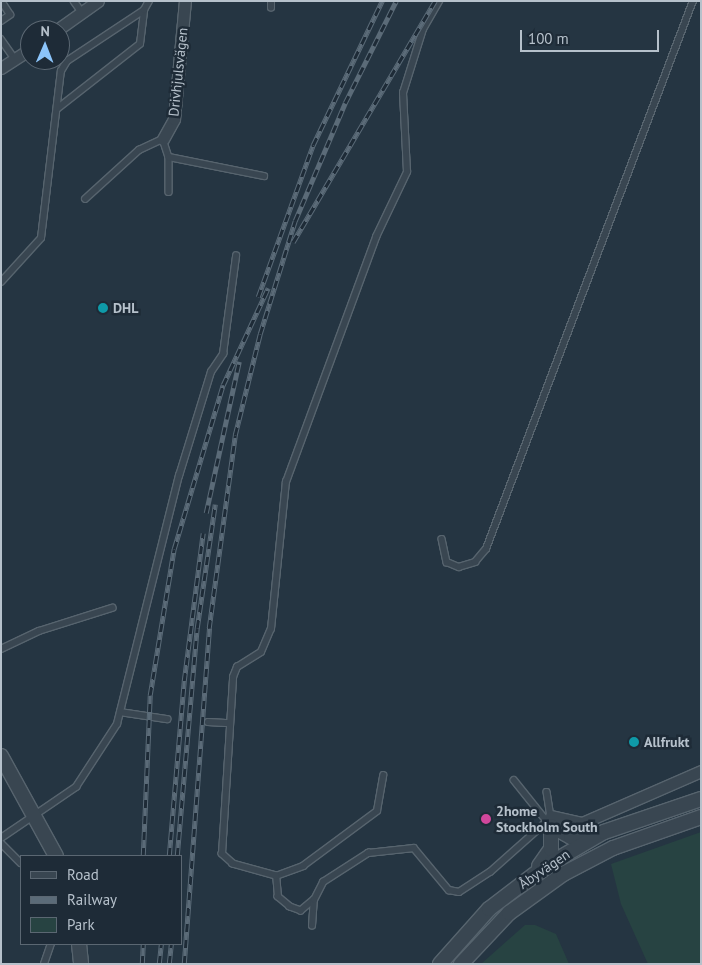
<!DOCTYPE html>
<html>
<head>
<meta charset="utf-8">
<style>
	body { margin:0 }
	#map { position:relative; width:702px; height:965px; overflow:hidden; background:#253542; font-family:"PT Sans",sans-serif }
	div>[style] { position:absolute }
	[style*='--x'] { left:calc(var(--x)*1px); top:calc(var(--y)*1px); width:calc(var(--w)*1px); rotate:calc(var(--a)*1deg) }
	.green>* { inset:0; background:#274342 }
	.roads { filter:drop-shadow(1px 0 #57646e) drop-shadow(-1px 0 #57646e) drop-shadow(0 1px #57646e) drop-shadow(0 -1px #57646e) }
	.service>* { height:5.5px; margin:-2.75px; padding:0 2.75px; transform-origin:2.75px; border-radius:2.75px; background:#394651 }
	.minor>* { height:11px; margin:-5.5px; padding:0 5.5px; transform-origin:5.5px; border-radius:5.5px; background:#394651 }
	.tertiary>* { height:14px; margin:-7px; padding:0 7px; transform-origin:7px; border-radius:7px; background:#394651 }
	.rail>* { height:4.5px; margin-top:-2.25px; transform-origin:0; background:repeating-linear-gradient(90deg,#1e2b37 0 8px,#5b6b78 0 16px); box-sizing:border-box; border-block:1px solid #5b6b78 }
	.dots>* { width:14px; height:14px; translate:-50% -50%; box-sizing:border-box; border:2px solid #1e2b37; border-radius:50% }
	span { translate:-50% -50%; white-space:nowrap; text-align:center; line-height:1.15; -webkit-text-stroke:5px #1e2b37; paint-order:stroke }
	.street-label { font-size:14px; color:#b6c1cb }
	.poi-label { font-size:14px; color:#b6c1cb; font-weight:700 }
	.left { translate:0 -50%; text-align:left }
	.frame { position:absolute; inset:0; border:2px solid #b6c1cb; pointer-events:none }
	.legend { position:absolute; left:20px; top:855px; width:162px; height:90px; box-sizing:border-box; background:#1e2b37; border:1px solid #5b6772; margin:0; padding:6px 9px; list-style:none; font-size:15px; color:#b6c1cb }
	.legend li { display:flex; align-items:center; gap:10px; height:25px }
	.legend b { width:25px; border:1px solid #5b6772 }
	.north { position:absolute; left:20px; top:20px; width:50px; height:50px; box-sizing:border-box; background:#1e2b37; border:1px solid #5b6772; border-radius:50%; rotate:1deg; font-size:14px; font-weight:700; line-height:20px; text-align:center; color:#b6c1cb }
	.north::after { content:''; display:block; margin:auto; width:18px; height:22px; background:#8cc5fb; clip-path:polygon(50% 0,100% 100%,50% 72%,0 100%) }
	.scale { position:absolute; left:520px; top:30px; width:139px; height:22px; box-sizing:border-box; border:2px solid #b6c1cb; border-top:0; padding-left:6px; font-size:15px; line-height:18px; white-space:nowrap; color:#b6c1cb; -webkit-text-stroke:4px #1e2b37; paint-order:stroke }
</style>
</head>
<body>
<div id="map">
	<div class="green">
		<i style="clip-path:polygon(701px 832px,701px 964px,648px 964px,621px 904px,611px 864px)"></i>
		<i style="clip-path:polygon(525px 925px,535px 925px,556px 934px,569px 964px,481px 964px)"></i>
	</div>
	<div class="roads">
		<div class="service">
			<i style="--x:74;--y:1;--w:14;--a:54"></i>
			<i style="--x:271;--y:8;--w:7;--a:-90"></i>
			<i style="--x:1;--y:21;--w:11;--a:-34"></i>
			<i style="--x:10;--y:15;--w:17;--a:-123"></i>
			<i style="--x:1;--y:39;--w:24;--a:55"></i>
			<i style="--x:57;--y:109;--w:105;--a:-38.1"></i>
			<i style="--x:140;--y:44;--w:34;--a:-83"></i>
			<i style="--x:169;--y:157;--w:35;--a:90"></i>
			<i style="--x:85;--y:199;--w:73;--a:-42.2"></i>
			<i style="--x:139;--y:150;--w:26;--a:-25"></i>
			<i style="--x:163;--y:139;--w:19;--a:72"></i>
			<i style="--x:169;--y:157;--w:97;--a:11.3"></i>
			<i style="--x:1;--y:282;--w:59;--a:-47.7"></i>
			<i style="--x:41;--y:238;--w:168;--a:-83.2"></i>
			<i style="--x:61;--y:71;--w:12;--a:-59"></i>
			<i style="--x:67;--y:61;--w:92;--a:-33.5"></i>
			<i style="--x:144;--y:10;--w:10;--a:-61"></i>
			<i style="--x:442;--y:539;--w:24;--a:78"></i>
			<i style="--x:447;--y:562;--w:13;--a:23"></i>
			<i style="--x:459;--y:567;--w:17;--a:-17"></i>
			<i style="--x:475;--y:562;--w:17;--a:-50"></i>
			<i style="--x:486;--y:549;--w:586;--a:-69.31"></i>
			<i style="--x:1;--y:649;--w:42;--a:-25.3"></i>
			<i style="--x:39;--y:631;--w:77;--a:-17.5"></i>
			<i style="--x:120;--y:712;--w:48;--a:8.5"></i>
			<i style="--x:208;--y:722;--w:22;--a:3"></i>
			<i style="--x:514;--y:780;--w:59;--a:51.2"></i>
			<i style="--x:547;--y:792;--w:24;--a:81"></i>
			<i style="--x:1;--y:838;--w:91;--a:-34.2"></i>
			<i style="--x:76;--y:787;--w:75;--a:-56.9"></i>
			<i style="--x:117;--y:724;--w:256;--a:-76"></i>
			<i style="--x:179;--y:476;--w:109;--a:-72.9"></i>
			<i style="--x:211;--y:372;--w:22;--a:-56"></i>
			<i style="--x:223;--y:354;--w:99;--a:-82.4"></i>
			<i style="--x:1;--y:843;--w:28;--a:45"></i>
			<i style="--x:276;--y:876;--w:29;--a:-20"></i>
			<i style="--x:303;--y:866;--w:92;--a:-36.6"></i>
			<i style="--x:377;--y:811;--w:36;--a:-80"></i>
			<i style="--x:314;--y:900;--w:17;--a:140"></i>
			<i style="--x:301;--y:911;--w:12;--a:-160"></i>
			<i style="--x:290;--y:907;--w:16;--a:-140"></i>
			<i style="--x:278;--y:897;--w:21;--a:-95"></i>
			<i style="--x:276;--y:876;--w:45;--a:-164.4"></i>
			<i style="--x:233;--y:864;--w:15;--a:-138"></i>
			<i style="--x:222;--y:854;--w:177;--a:-86.4"></i>
			<i style="--x:233;--y:677;--w:11;--a:-68"></i>
			<i style="--x:237;--y:667;--w:28;--a:-32"></i>
			<i style="--x:261;--y:652;--w:25;--a:-67"></i>
			<i style="--x:271;--y:629;--w:148;--a:-84.2"></i>
			<i style="--x:286;--y:482;--w:261;--a:-69.8"></i>
			<i style="--x:376;--y:237;--w:72;--a:-64.5"></i>
			<i style="--x:407;--y:172;--w:79;--a:-92.9"></i>
			<i style="--x:403;--y:93;--w:67;--a:-72.6"></i>
			<i style="--x:423;--y:29;--w:32;--a:-60"></i>
			<i style="--x:312;--y:926;--w:26;--a:-86"></i>
			<i style="--x:314;--y:900;--w:20;--a:-63"></i>
			<i style="--x:323;--y:882;--w:54;--a:-32.8"></i>
			<i style="--x:368;--y:853;--w:46;--a:-6.2"></i>
			<i style="--x:414;--y:848;--w:55;--a:50.2"></i>
			<i style="--x:449;--y:890;--w:10;--a:11"></i>
			<i style="--x:459;--y:892;--w:37;--a:-33"></i>
			<i style="--x:490;--y:872;--w:71;--a:-41.6"></i>
			<i style="--x:543;--y:825;--w:8;--a:7"></i>
			<i style="--x:44;--y:964;--w:21;--a:-71"></i>
		</div>
		<div class="minor">
			<i style="--x:57;--y:30;--w:50;--a:-35.3"></i>
			<i style="--x:1;--y:68;--w:35;--a:-33"></i>
			<i style="--x:163;--y:139;--w:23;--a:-61"></i>
			<i style="--x:174;--y:119;--w:119;--a:-84.7"></i>
			<i style="--x:551;--y:816;--w:32;--a:13"></i>
			<i style="--x:582;--y:823;--w:130;--a:-23.6"></i>
		</div>
		<div class="tertiary">
			<i style="--x:1;--y:756;--w:114;--a:61.2"></i>
			<i style="--x:551;--y:826;--w:23;--a:29"></i>
			<i style="--x:571;--y:837;--w:23;--a:-7"></i>
			<i style="--x:539;--y:866;--w:21;--a:-55"></i>
			<i style="--x:551;--y:849;--w:23;--a:-90"></i>
			<i style="--x:79;--y:944;--w:20;--a:84"></i>
			<i style="--x:440;--y:964;--w:74;--a:-48.3"></i>
			<i style="--x:489;--y:909;--w:69;--a:-37.4"></i>
			<i style="--x:544;--y:867;--w:69;--a:-30.3"></i>
			<i style="--x:604;--y:832;--w:102;--a:-18.8"></i>
			<i style="--x:461;--y:964;--w:70;--a:-46.7"></i>
			<i style="--x:509;--y:913;--w:67;--a:-35.8"></i>
			<i style="--x:563;--y:874;--w:56;--a:-27.5"></i>
			<i style="--x:613;--y:848;--w:93;--a:-19.4"></i>
		</div>
	</div>
	<div class="rail">
		<i style="--x:293;--y:242;--w:280;--a:-59.5"></i>
		<i style="--x:258;--y:297;--w:162;--a:-70.1"></i>
		<i style="--x:313;--y:145;--w:160;--a:-64.4"></i>
		<i style="--x:206;--y:513;--w:155;--a:-77.7"></i>
		<i style="--x:143;--y:856;--w:161;--a:-87.5"></i>
		<i style="--x:150;--y:695;--w:148;--a:-80.7"></i>
		<i style="--x:174;--y:549;--w:171;--a:-73.4"></i>
		<i style="--x:223;--y:385;--w:107;--a:-65.1"></i>
		<i style="--x:169;--y:856;--w:176;--a:-85.1"></i>
		<i style="--x:184;--y:681;--w:149;--a:-82.7"></i>
		<i style="--x:177;--y:856;--w:229;--a:-85"></i>
		<i style="--x:197;--y:628;--w:125;--a:-81.7"></i>
		<i style="--x:142;--y:964;--w:20;--a:-87"></i>
		<i style="--x:159;--y:964;--w:20;--a:-84"></i>
		<i style="--x:169;--y:964;--w:20;--a:-84"></i>
		<i style="--x:184;--y:964;--w:337;--a:-85.7"></i>
		<i style="--x:209;--y:628;--w:195;--a:-82.3"></i>
		<i style="--x:235;--y:435;--w:104;--a:-76.1"></i>
		<i style="--x:260;--y:334;--w:118;--a:-72.8"></i>
		<i style="--x:295;--y:221;--w:128;--a:-67"></i>
		<i style="--x:345;--y:103;--w:114;--a:-63.4"></i>
	</div>
	<div class="dots">
		<i style="left:103px;top:308px;background:#0f9aa8"></i>
		<i style="left:634px;top:742px;background:#0f9aa8"></i>
		<i style="left:486px;top:819px;background:#d1479c"></i>
	</div>
	<div class="street-label">
		<span style="left:178px;top:72px;rotate:-84deg">Drivhjulsvägen</span>
		<span style="left:544px;top:869px;rotate:-34deg">Åbyvägen</span>
	</div>
	<div class="poi-label">
		<span class="left" style="left:113px;top:308px">DHL</span>
		<span class="left" style="left:644px;top:742px">Allfrukt</span>
		<span class="left" style="left:496px;top:819px">2home<br>Stockholm South</span>
	</div>
	<div class="frame"></div>
	<ul class="legend">
	<li><b style="height:6px;background:#394651"></b>Road</li>
	<li><b style="height:6px;background:#5b6b78"></b>Railway</li>
	<li><b style="height:14px;background:#274342"></b>Park</li>
	</ul>
	<div class="north">N</div>
	<div class="scale">100 m</div>
</div>
</body>
</html>
